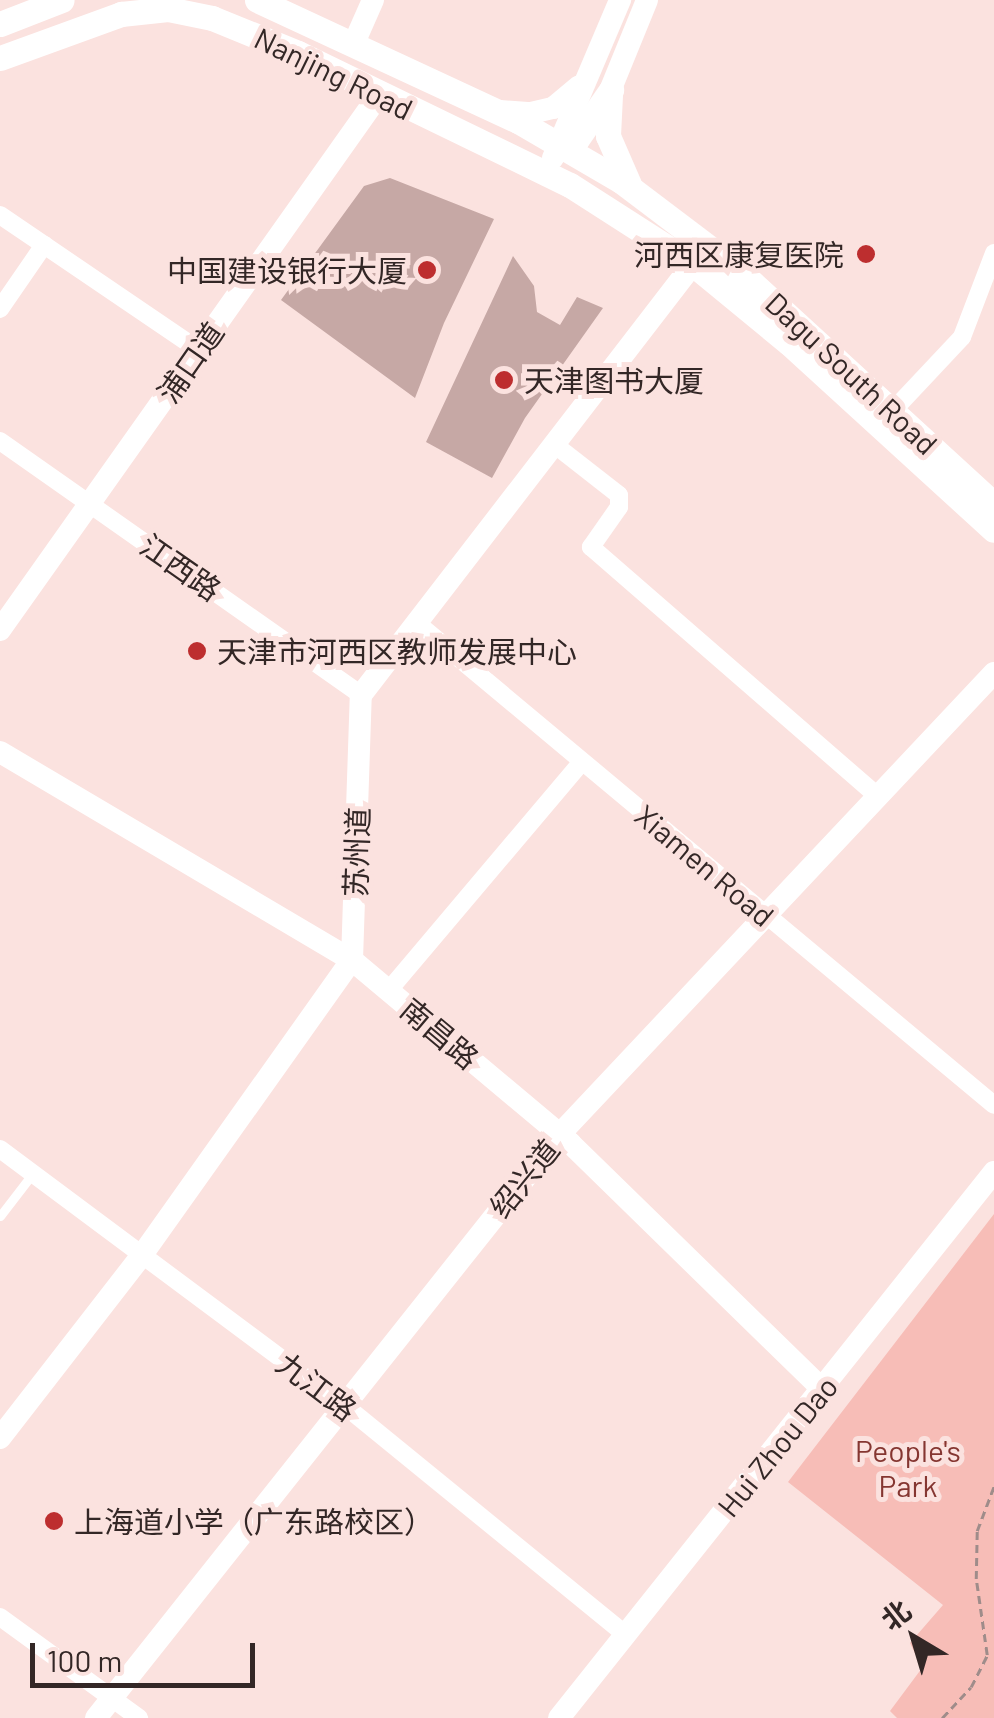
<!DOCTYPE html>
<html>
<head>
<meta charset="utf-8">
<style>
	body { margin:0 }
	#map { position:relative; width:994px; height:1718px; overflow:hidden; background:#fbe2df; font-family:Barlow,"Noto Sans SC",sans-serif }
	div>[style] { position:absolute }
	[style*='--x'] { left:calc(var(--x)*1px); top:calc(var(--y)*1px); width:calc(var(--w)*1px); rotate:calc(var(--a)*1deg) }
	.green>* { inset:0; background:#f7bdb7 }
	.building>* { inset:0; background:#c6a8a5 }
	.path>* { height:2.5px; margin-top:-1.25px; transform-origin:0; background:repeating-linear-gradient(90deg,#9f8c8a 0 8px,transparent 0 13px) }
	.lane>* { height:9px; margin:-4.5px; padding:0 4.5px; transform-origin:4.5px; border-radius:4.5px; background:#fff }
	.street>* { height:18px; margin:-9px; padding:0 9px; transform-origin:9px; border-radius:9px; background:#fff }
	.secondary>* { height:22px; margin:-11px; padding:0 11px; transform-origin:11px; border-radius:11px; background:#fff }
	.primary>* { height:25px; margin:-12.5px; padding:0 12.5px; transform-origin:12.5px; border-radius:12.5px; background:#fff }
	.dots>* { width:28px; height:28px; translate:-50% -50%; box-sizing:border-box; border:5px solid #fbe2df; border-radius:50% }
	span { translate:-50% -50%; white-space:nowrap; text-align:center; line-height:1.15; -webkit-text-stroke:10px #fbe2df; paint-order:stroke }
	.street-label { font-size:30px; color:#332726 }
	.poi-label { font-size:30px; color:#332726 }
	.right { translate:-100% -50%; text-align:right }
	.left { translate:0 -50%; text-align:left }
	.park-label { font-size:30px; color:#853631 }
	.north { position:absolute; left:864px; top:1588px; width:100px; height:100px; -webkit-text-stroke:8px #fbe2df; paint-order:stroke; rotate:322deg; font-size:28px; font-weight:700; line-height:40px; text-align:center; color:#332726 }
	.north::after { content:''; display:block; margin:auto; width:35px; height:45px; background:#332726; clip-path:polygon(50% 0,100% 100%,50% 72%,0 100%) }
	.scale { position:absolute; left:30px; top:1643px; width:225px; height:45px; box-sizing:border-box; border:5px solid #332726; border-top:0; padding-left:12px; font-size:30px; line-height:35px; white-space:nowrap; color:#332726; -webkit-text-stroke:8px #fbe2df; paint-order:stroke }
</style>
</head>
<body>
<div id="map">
	<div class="green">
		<i style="clip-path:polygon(994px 1214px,994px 1718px,897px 1718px,890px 1711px,922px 1668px,910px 1643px,943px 1605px,788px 1482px)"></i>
	</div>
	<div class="building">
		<i style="clip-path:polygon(390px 178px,494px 219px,444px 323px,415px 398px,281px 300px,364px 186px)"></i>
		<i style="clip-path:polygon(513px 256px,534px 286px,537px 312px,560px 325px,577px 297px,603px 308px,525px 418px,492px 478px,426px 442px)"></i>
	</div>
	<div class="path">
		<i style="--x:942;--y:1718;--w:42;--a:-46.9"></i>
		<i style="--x:971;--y:1687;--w:36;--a:-63"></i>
		<i style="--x:987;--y:1655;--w:77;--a:-98.2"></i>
		<i style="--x:976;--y:1579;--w:48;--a:-88.8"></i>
		<i style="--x:977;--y:1531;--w:48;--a:-69.3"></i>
	</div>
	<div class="lane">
		<i style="--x:0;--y:1216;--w:54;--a:-52.5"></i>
	</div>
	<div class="street">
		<i style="--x:0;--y:215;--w:240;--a:34.2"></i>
		<i style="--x:0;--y:309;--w:78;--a:-55.5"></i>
		<i style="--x:886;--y:418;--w:111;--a:-46.8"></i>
		<i style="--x:962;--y:337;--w:90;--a:-69.1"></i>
		<i style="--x:0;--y:441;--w:441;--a:35.1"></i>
		<i style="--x:555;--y:445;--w:81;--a:38"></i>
		<i style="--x:619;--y:495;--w:12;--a:90"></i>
		<i style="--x:619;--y:507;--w:49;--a:125"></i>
		<i style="--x:591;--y:547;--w:379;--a:41"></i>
		<i style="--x:418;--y:624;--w:750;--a:39.86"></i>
		<i style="--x:389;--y:990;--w:299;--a:-49.8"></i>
		<i style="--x:0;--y:1149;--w:429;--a:36.7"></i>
		<i style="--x:344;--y:1405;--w:362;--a:39.2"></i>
		<i style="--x:0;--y:1617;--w:172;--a:36"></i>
	</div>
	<div class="secondary">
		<i style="--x:354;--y:43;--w:47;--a:-66.2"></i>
		<i style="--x:605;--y:103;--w:111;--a:-67.8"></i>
		<i style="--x:500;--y:111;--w:31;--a:4"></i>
		<i style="--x:531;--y:113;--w:23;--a:-13"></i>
		<i style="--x:553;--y:108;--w:34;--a:-40"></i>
		<i style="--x:553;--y:158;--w:172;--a:-67"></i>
		<i style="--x:0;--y:630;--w:656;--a:-54.69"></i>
		<i style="--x:0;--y:752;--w:409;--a:30.6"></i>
		<i style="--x:352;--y:960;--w:285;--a:40"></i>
		<i style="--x:570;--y:1143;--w:354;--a:44.3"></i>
		<i style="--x:0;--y:1438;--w:232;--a:-52.2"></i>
		<i style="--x:142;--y:1255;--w:362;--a:-54.6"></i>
		<i style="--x:352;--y:960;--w:265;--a:-88.1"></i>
		<i style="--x:361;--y:695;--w:544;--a:-52.39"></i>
		<i style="--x:96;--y:1718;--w:746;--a:-51.53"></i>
		<i style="--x:560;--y:1134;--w:633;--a:-46.73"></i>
		<i style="--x:559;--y:1718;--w:698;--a:-51.46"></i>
	</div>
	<div class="primary">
		<i style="--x:257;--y:0;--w:288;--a:24.9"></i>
		<i style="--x:518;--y:121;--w:119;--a:30.2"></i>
		<i style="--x:621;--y:181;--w:144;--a:37.1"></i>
		<i style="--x:736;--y:268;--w:350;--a:42.5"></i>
		<i style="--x:0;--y:24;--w:66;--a:-21.2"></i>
		<i style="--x:0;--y:58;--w:129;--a:-20"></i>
		<i style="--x:121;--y:14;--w:47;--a:-6.1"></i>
		<i style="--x:168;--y:9;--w:45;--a:11.6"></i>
		<i style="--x:212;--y:18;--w:93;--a:22.1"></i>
		<i style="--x:298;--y:53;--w:302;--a:25.9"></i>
		<i style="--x:570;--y:185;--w:146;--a:32.7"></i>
		<i style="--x:693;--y:264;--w:124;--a:39.5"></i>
		<i style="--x:789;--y:343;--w:277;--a:42.4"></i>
		<i style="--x:610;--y:95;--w:41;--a:92.8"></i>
		<i style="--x:608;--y:136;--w:52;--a:66.4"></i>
		<i style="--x:556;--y:151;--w:24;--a:-30"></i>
		<i style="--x:577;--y:139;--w:60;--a:-55.2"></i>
	</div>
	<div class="dots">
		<i style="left:866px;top:254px;background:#bd2e2f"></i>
		<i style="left:427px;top:270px;background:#bd2e2f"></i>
		<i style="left:504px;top:380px;background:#bd2e2f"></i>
		<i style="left:197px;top:651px;background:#bd2e2f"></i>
		<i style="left:54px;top:1521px;background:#bd2e2f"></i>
	</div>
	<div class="street-label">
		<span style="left:334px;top:73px;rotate:26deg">Nanjing Road</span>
		<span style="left:190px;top:362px;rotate:-55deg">浦口道</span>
		<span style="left:852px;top:373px;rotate:43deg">Dagu South Road</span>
		<span style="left:181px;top:567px;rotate:35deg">江西路</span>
		<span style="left:356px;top:852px;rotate:-88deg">苏州道</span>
		<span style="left:705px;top:865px;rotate:40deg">Xiamen Road</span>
		<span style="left:440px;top:1033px;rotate:40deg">南昌路</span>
		<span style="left:524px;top:1178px;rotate:-51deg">绍兴道</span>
		<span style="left:317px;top:1386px;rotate:37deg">九江路</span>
		<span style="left:777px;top:1446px;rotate:-51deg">Hui Zhou Dao</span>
	</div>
	<div class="poi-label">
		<span class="right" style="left:844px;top:254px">河西区康复医院</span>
		<span class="right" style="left:407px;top:270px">中国建设银行大厦</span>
		<span class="left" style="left:524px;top:380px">天津图书大厦</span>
		<span class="left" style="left:217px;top:651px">天津市河西区教师发展中心</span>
		<span class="left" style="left:74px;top:1521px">上海道小学（广东路校区）</span>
	</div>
	<div class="park-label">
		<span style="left:908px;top:1467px">People's<br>Park</span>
	</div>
	<div class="north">北</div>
	<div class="scale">100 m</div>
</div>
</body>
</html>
